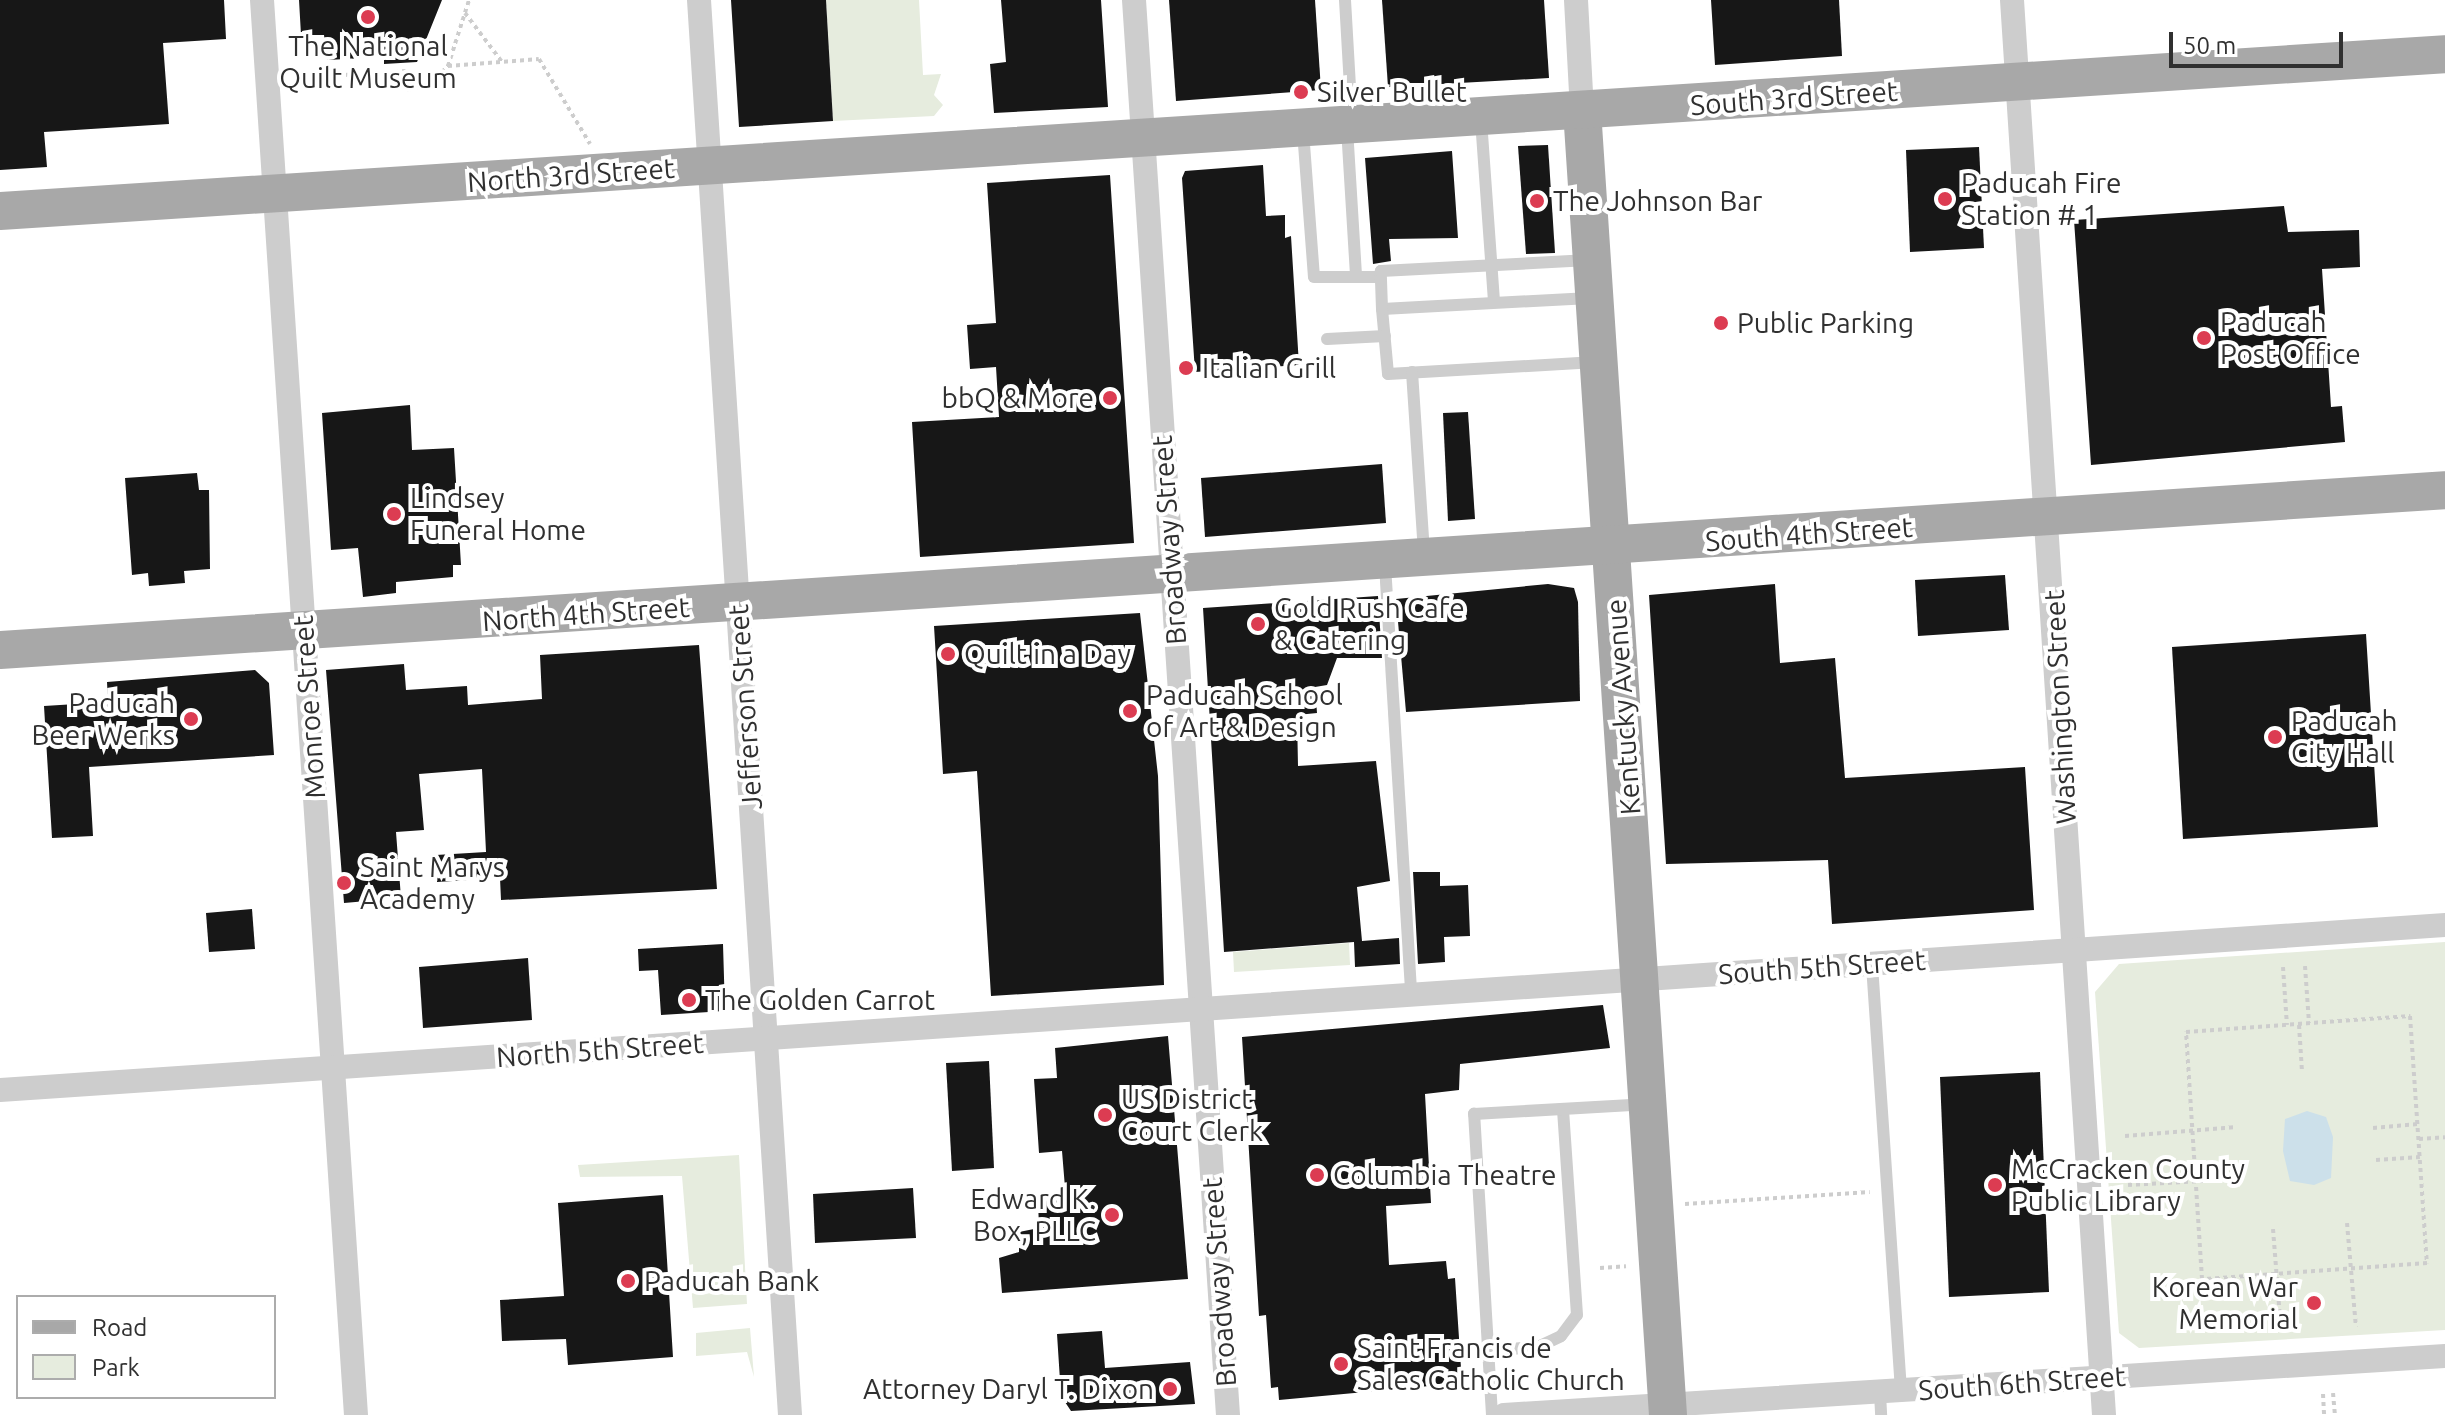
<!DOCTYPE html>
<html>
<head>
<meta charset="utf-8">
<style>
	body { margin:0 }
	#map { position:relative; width:2445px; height:1415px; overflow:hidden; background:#fff; font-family:Ubuntu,sans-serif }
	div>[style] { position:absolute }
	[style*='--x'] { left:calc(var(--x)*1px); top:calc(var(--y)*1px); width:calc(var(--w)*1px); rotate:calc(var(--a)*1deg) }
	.green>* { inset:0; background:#e6ecde }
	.water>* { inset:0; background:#cce0ea }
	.building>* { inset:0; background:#171717 }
	.path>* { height:4px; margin-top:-2px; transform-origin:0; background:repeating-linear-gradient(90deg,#cdcdcd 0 4px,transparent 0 8px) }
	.lane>* { height:12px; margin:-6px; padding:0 6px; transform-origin:6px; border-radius:6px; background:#cdcdcd }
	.street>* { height:24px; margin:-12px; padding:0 12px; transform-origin:12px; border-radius:12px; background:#cdcdcd }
	.primary>* { height:38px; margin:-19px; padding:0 19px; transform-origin:19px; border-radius:19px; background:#a8a8a8 }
	.dots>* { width:22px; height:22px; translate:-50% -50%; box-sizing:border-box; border:4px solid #fff; border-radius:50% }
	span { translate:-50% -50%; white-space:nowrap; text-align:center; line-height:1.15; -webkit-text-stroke:8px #fff; paint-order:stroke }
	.poi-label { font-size:28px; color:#303030 }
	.left { translate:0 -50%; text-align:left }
	.right { translate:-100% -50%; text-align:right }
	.street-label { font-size:28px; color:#303030 }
	.legend { position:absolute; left:16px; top:1295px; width:260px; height:104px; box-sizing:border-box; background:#fff; border:2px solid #acacac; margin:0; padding:10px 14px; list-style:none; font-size:24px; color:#303030 }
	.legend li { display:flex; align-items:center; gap:16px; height:40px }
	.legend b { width:40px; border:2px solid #acacac }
	.scale { position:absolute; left:2169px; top:32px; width:174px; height:36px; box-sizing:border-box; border:4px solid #303030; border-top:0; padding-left:10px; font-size:24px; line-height:28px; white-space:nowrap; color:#303030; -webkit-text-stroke:6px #fff; paint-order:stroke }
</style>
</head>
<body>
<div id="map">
	<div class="green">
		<i style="clip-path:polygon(826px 0,919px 0,923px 75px,941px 74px,934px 95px,943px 105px,934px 116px,833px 121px)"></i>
		<i style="clip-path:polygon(2445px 942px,2445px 1330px,2139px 1348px,2119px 1333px,2095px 992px,2119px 964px)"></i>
		<i style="clip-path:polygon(1349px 943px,1350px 965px,1234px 972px,1233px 952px)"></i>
		<i style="clip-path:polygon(739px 1155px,747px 1304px,693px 1308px,682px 1176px,580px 1177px,578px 1165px)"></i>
		<i style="clip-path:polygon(750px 1328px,754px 1377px,747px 1352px,696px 1356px,696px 1333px)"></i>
	</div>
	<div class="water">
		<i style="clip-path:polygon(2307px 1111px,2326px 1117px,2333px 1137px,2331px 1178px,2314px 1185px,2290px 1181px,2283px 1151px,2285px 1119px)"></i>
	</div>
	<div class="building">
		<i style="clip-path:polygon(0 0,224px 0,226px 39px,163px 43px,169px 124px,44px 132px,47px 167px,0 170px)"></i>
		<i style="clip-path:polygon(299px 0,442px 0,417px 62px,384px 64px,384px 57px,327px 60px,324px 35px,301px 35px)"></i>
		<i style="clip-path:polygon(731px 0,826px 0,833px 121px,739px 127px)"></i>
		<i style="clip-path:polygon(1001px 0,1101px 0,1108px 107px,994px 113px,990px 64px,1006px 62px)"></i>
		<i style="clip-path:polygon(1169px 0,1315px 0,1321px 90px,1176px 101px)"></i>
		<i style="clip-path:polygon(1382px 0,1544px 0,1549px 78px,1388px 87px)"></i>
		<i style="clip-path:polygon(1711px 0,1839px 0,1842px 56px,1715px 65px)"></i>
		<i style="clip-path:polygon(1548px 145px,1555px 253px,1526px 254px,1518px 146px)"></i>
		<i style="clip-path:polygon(1979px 147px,1984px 248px,1910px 252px,1906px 150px)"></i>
		<i style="clip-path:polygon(1452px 151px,1458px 238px,1389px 239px,1391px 261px,1373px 264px,1365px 158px)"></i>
		<i style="clip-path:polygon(1263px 165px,1266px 216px,1285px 215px,1285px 238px,1291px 236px,1299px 365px,1195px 372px,1182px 178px,1185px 171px)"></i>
		<i style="clip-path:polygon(1110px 175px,1134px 543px,920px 557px,912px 422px,999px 417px,996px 367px,970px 369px,967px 325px,996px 323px,987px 183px)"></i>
		<i style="clip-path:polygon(2284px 206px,2288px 232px,2359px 230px,2360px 267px,2322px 269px,2331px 407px,2342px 406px,2345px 442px,2091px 465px,2074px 220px)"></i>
		<i style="clip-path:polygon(410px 405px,412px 450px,454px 448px,461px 565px,453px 565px,453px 577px,396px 582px,396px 593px,363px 597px,358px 548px,331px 550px,322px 413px)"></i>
		<i style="clip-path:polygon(1468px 412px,1475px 519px,1448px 521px,1443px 413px)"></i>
		<i style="clip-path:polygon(1382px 464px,1386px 523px,1205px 537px,1201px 478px)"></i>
		<i style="clip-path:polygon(197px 473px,199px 490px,209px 490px,210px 569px,184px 571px,185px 583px,149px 586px,148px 573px,132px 575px,125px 478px)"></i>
		<i style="clip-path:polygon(2005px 575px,2009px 630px,1918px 636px,1915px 580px)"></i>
		<i style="clip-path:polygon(1548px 584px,1574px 588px,1578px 602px,1580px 701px,1406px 712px,1396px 599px)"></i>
		<i style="clip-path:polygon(1775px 584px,1780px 663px,1835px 658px,1845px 778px,2025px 767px,2034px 910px,1832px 924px,1828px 860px,1666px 864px,1649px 595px)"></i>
		<i style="clip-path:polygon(1378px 596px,1382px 658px,1337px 658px,1327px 685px,1315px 687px,1317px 713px,1297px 715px,1298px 766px,1376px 761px,1390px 881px,1357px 887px,1362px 941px,1399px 938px,1400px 964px,1355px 967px,1354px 942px,1224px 952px,1203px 608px)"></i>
		<i style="clip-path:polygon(1140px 613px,1158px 776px,1164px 985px,991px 996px,977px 771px,943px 774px,934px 626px)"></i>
		<i style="clip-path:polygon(2366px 634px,2378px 827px,2183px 839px,2172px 647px)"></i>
		<i style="clip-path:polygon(699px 645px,717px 889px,501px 900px,500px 878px,437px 882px,436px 855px,486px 852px,482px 769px,419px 774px,424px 830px,396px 832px,401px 898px,344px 903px,326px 670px,404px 664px,406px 690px,467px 686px,468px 705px,542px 699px,540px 655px)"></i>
		<i style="clip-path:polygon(255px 670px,269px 683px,274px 755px,89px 767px,93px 836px,52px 838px,44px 706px,108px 702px,107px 682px)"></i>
		<i style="clip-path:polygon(1413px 872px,1440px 872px,1440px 886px,1468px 885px,1470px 936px,1444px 937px,1445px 962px,1418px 964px)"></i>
		<i style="clip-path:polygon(252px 909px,255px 949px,209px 952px,206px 913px)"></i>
		<i style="clip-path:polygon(723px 944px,725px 1011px,661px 1015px,658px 970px,639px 971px,638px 949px)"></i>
		<i style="clip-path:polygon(528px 958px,532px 1020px,423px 1028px,419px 967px)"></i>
		<i style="clip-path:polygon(1603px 1005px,1610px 1048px,1460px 1064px,1459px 1090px,1425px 1094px,1431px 1203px,1386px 1206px,1389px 1265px,1446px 1261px,1448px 1279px,1455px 1278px,1462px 1383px,1279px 1400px,1278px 1387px,1271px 1388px,1266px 1315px,1259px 1316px,1242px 1037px)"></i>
		<i style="clip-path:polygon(1168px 1036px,1188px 1279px,1002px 1293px,999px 1258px,1019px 1252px,1019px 1232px,1039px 1228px,1038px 1201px,1066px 1200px,1062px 1151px,1039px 1153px,1034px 1079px,1057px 1078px,1055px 1048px)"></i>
		<i style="clip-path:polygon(989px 1061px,994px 1168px,952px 1171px,946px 1063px)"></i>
		<i style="clip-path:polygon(2040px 1072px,2049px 1292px,1949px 1297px,1940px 1077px)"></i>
		<i style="clip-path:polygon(913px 1188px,916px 1238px,815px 1243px,813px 1194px)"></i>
		<i style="clip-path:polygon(663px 1195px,673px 1357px,568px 1365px,566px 1339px,502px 1341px,500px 1300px,564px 1296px,558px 1203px)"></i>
		<i style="clip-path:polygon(1102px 1331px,1105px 1368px,1190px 1362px,1195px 1404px,1071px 1411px,1061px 1396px,1057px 1334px)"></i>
	</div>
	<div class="path">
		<i style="--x:465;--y:13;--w:61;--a:52.9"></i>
		<i style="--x:448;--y:66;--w:91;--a:-4.4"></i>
		<i style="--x:539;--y:59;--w:99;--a:59"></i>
		<i style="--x:298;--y:78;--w:108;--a:-3.7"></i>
		<i style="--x:406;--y:71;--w:19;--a:87"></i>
		<i style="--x:407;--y:90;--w:25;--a:-14"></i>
		<i style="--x:431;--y:84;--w:25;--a:-47"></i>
		<i style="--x:448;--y:66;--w:69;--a:-72.3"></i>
		<i style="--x:2305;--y:966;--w:57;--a:86"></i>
		<i style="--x:2283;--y:967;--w:58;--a:86.1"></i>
		<i style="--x:2410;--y:1016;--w:248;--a:86.1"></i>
		<i style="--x:2427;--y:1263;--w:226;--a:175.9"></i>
		<i style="--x:2202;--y:1279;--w:248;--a:-93.7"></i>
		<i style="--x:2186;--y:1032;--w:225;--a:-4.1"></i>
		<i style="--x:2299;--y:1025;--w:46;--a:86.3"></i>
		<i style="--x:2373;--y:1128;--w:45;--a:-5.1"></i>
		<i style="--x:2125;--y:1136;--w:112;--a:-4.6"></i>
		<i style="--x:2419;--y:1139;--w:26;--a:-4"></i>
		<i style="--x:2376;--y:1160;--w:44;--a:-3.9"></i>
		<i style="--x:2128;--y:1185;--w:112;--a:-3.1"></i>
		<i style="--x:1685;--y:1204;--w:185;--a:-3.7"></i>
		<i style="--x:2347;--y:1223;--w:104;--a:85.1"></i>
		<i style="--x:2273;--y:1229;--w:102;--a:85.5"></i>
		<i style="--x:1600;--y:1268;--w:26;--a:-4"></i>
		<i style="--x:2333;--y:1393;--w:22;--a:85"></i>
		<i style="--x:2323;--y:1394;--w:21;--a:87"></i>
	</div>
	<div class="lane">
		<i style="--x:1345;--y:0;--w:121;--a:86.7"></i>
		<i style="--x:1481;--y:120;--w:182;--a:85.9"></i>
		<i style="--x:1347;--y:128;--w:149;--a:86.5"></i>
		<i style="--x:1303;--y:131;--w:146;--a:85.7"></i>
		<i style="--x:1314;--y:277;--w:66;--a:0"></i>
		<i style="--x:1590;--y:298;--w:208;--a:177"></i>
		<i style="--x:1382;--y:309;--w:65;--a:84.7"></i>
		<i style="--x:1388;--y:374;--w:208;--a:-3.3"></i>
		<i style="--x:1382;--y:309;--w:38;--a:-92"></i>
		<i style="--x:1381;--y:271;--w:208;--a:-3"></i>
		<i style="--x:1327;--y:339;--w:58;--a:-3"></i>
		<i style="--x:1412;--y:372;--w:183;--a:86.2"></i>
		<i style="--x:1385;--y:565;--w:429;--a:86.5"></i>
		<i style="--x:1872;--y:965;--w:428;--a:86.1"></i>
		<i style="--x:1492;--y:1351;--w:48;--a:-5.9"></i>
		<i style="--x:1540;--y:1346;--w:23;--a:-25"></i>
		<i style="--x:1561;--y:1336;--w:26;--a:-53"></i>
		<i style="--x:1577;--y:1315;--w:206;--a:-93.9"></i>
		<i style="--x:1880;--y:1393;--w:22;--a:87"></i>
		<i style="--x:1492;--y:1415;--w:302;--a:-93.4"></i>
		<i style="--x:1474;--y:1114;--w:171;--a:-3.3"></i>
	</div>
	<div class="street">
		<i style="--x:262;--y:0;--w:1418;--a:86.2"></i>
		<i style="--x:699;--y:0;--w:1418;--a:86.32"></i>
		<i style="--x:1134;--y:0;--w:1418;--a:86.2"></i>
		<i style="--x:1576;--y:0;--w:110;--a:86.9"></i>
		<i style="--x:2012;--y:0;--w:1418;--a:86.28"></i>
		<i style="--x:0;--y:1090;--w:2451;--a:-3.86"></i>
		<i style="--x:1504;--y:1415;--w:943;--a:-3.59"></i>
	</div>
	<div class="primary">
		<i style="--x:1582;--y:110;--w:1308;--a:86.23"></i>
		<i style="--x:0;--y:211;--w:2450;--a:-3.67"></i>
		<i style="--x:0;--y:650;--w:2450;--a:-3.74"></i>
	</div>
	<div class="dots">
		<i style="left:368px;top:17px;background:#dc3c52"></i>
		<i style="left:1301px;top:92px;background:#dc3c52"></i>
		<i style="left:1945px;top:199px;background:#dc3c52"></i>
		<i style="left:1537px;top:201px;background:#dc3c52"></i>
		<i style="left:1721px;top:323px;background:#dc3c52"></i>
		<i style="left:2204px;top:338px;background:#dc3c52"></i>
		<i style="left:1186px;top:368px;background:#dc3c52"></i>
		<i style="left:1110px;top:398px;background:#dc3c52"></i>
		<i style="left:394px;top:514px;background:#dc3c52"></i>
		<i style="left:1258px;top:624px;background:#dc3c52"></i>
		<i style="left:948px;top:654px;background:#dc3c52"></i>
		<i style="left:1130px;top:711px;background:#dc3c52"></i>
		<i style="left:191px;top:719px;background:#dc3c52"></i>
		<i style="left:2275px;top:737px;background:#dc3c52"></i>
		<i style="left:344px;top:883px;background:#dc3c52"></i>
		<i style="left:689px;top:1000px;background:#dc3c52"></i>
		<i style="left:1105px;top:1115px;background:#dc3c52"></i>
		<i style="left:1317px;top:1175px;background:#dc3c52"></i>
		<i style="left:1995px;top:1185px;background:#dc3c52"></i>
		<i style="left:1112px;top:1215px;background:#dc3c52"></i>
		<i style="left:628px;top:1281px;background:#dc3c52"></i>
		<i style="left:2314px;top:1303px;background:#dc3c52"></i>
		<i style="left:1341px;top:1364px;background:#dc3c52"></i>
		<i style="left:1170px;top:1389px;background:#dc3c52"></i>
	</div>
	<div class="poi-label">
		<span style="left:368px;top:62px">The National<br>Quilt Museum</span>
		<span class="left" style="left:1317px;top:92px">Silver Bullet</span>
		<span class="left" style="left:1961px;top:199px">Paducah Fire<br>Station # 1</span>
		<span class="left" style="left:1553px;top:201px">The Johnson Bar</span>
		<span class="left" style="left:2220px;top:338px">Paducah<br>Post Office</span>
		<span class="left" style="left:1737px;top:323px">Public Parking</span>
		<span class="left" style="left:1202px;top:368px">Italian Grill</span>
		<span class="right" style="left:1094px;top:398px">bbQ &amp; More</span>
		<span class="left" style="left:410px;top:514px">Lindsey<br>Funeral Home</span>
		<span class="left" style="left:1274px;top:624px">Gold Rush Cafe<br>&amp; Catering</span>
		<span class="left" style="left:964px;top:654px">Quilt in a Day</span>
		<span class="left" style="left:1146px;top:711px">Paducah School<br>of Art &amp; Design</span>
		<span class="right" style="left:175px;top:719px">Paducah<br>Beer Werks</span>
		<span class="left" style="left:2291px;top:737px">Paducah<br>City Hall</span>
		<span class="left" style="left:360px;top:883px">Saint Marys<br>Academy</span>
		<span class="left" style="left:705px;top:1000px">The Golden Carrot</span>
		<span class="left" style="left:1121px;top:1115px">US District<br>Court Clerk</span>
		<span class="left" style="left:2011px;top:1185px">McCracken County<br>Public Library</span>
		<span class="left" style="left:1333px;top:1175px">Columbia Theatre</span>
		<span class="right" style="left:1096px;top:1215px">Edward K.<br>Box, PLLC</span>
		<span class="left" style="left:644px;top:1281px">Paducah Bank</span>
		<span class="right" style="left:2298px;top:1303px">Korean War<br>Memorial</span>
		<span class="left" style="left:1357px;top:1364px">Saint Francis de<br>Sales Catholic Church</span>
		<span class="right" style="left:1154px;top:1389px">Attorney Daryl T. Dixon</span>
	</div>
	<div class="street-label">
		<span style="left:1794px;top:98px;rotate:-4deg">South 3rd Street</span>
		<span style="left:571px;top:175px;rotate:-4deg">North 3rd Street</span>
		<span style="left:1809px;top:534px;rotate:-4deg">South 4th Street</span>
		<span style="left:1169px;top:540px;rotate:-94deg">Broadway Street</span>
		<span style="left:586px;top:614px;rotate:-4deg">North 4th Street</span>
		<span style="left:309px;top:707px;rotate:-94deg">Monroe Street</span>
		<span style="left:745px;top:707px;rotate:-94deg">Jefferson Street</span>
		<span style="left:1623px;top:707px;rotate:-94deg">Kentucky Avenue</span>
		<span style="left:2060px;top:707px;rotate:-93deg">Washington Street</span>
		<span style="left:1822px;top:967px;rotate:-4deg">South 5th Street</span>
		<span style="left:600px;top:1050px;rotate:-4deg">North 5th Street</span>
		<span style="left:1219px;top:1282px;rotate:-94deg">Broadway Street</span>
		<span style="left:2022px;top:1383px;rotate:-4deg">South 6th Street</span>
	</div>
	<ul class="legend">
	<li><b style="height:10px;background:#a8a8a8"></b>Road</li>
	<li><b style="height:22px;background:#e6ecde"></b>Park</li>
	</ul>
	<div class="scale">50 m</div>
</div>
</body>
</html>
